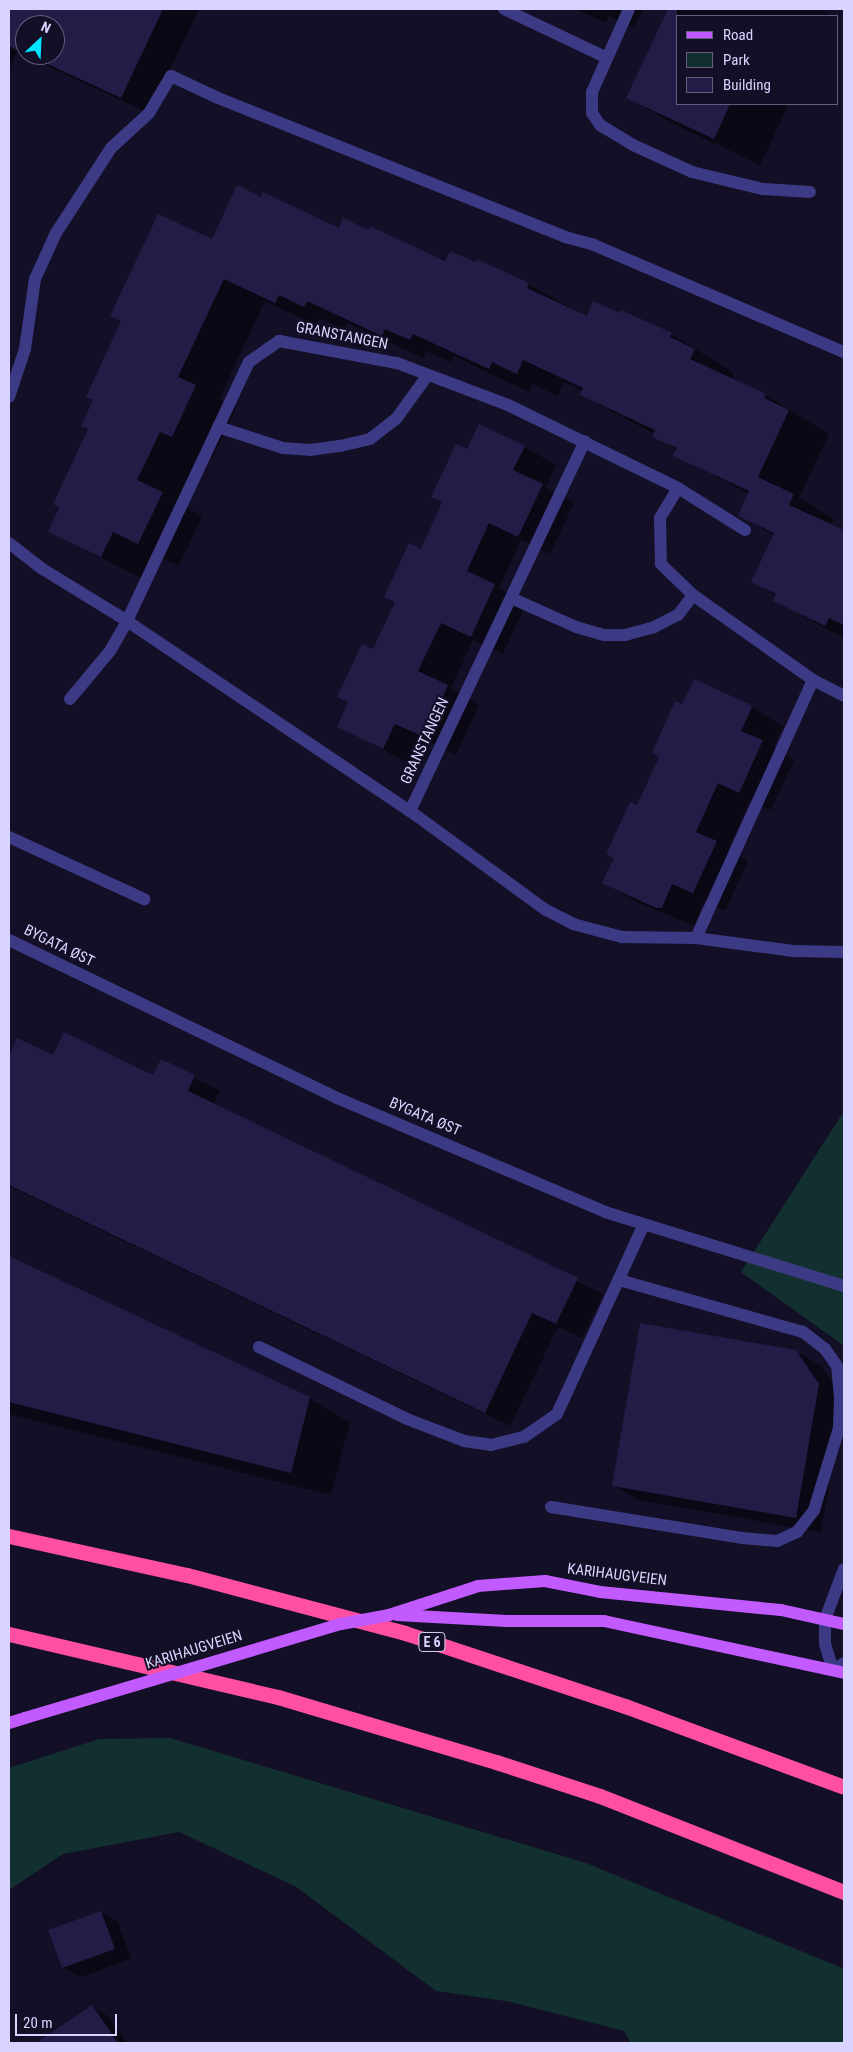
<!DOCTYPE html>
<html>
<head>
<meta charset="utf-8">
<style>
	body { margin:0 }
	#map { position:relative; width:853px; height:2052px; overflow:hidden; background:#130f26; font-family:"Roboto Condensed",sans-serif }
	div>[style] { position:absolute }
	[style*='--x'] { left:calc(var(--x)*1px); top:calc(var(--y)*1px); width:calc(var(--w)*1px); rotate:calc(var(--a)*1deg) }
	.green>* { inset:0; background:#12302f }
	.shadow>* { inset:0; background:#0007 }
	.building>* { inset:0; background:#241b47 }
	.minor>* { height:12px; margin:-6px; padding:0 6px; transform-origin:6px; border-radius:6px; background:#3d3a85 }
	.major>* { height:12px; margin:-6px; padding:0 6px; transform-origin:6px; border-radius:6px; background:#c25bff }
	.highway>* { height:15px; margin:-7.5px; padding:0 7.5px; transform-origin:7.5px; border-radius:7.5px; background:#ff4fa3 }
	.major-bridge>* { height:12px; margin:-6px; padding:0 6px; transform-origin:6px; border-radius:6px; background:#c25bff }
	span { translate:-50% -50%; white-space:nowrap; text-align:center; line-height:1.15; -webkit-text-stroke:4px #130f26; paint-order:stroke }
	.shield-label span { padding:1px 4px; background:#130f26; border:1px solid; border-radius:4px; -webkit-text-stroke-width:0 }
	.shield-label { font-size:14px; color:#d9d4ff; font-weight:700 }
	.street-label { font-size:15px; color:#d9d4ff }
	.frame { position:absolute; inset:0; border:10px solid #d9d4ff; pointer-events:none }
	.legend { position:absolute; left:676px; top:15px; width:162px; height:90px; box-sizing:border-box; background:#130f26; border:1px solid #625e7d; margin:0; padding:6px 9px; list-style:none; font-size:15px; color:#d9d4ff }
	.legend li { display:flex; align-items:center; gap:10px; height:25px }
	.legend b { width:25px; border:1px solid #625e7d }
	.north { position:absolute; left:15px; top:15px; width:50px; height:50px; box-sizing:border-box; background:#130f26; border:1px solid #625e7d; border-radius:50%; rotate:25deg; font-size:14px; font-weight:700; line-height:20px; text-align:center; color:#d9d4ff }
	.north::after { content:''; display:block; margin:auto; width:18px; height:22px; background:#00e5ff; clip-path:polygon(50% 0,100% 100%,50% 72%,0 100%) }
	.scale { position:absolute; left:15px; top:2014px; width:102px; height:22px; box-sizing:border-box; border:2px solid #d9d4ff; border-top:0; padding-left:6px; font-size:15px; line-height:18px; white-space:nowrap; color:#d9d4ff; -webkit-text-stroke:4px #130f26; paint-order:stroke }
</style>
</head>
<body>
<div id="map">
	<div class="green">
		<i style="clip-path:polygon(844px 1111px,844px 1346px,741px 1272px)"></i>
		<i style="clip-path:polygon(170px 1738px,586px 1863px,835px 1965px,844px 1969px,844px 2043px,631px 2043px,624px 2031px,511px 2002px,436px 1991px,295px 1886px,179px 1832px,63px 1854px,9px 1890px,9px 1768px,99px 1739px)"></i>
	</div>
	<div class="shadow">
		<i style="clip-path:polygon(evenodd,9px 9px,199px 9px,149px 113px,17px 52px,9px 69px,9px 9px,25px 25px,55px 25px,55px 55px,25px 55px,25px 25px)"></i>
		<i style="clip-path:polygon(576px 9px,643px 9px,634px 28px,609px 16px,606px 23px)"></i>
		<i style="clip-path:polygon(670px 9px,819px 9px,830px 15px,677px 16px,677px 104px,789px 104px,760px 165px,674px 124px,628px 98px)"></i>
		<i style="clip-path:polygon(262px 198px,340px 229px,528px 284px,587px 317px,671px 334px,734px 373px,732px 379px,765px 395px,829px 434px,799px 498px,834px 519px,831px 525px,844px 532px,844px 638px,774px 601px,777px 596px,753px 582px,774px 535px,739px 515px,749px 494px,675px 455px,677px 450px,654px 436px,655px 434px,581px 395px,583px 391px,564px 382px,558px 396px,533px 384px,529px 392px,454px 356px,451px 362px,426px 351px,423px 358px,347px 323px,344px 329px,319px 318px,316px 325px,265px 301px,219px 399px,236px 409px,212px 459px,201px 454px,178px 502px,202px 516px,179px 566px,154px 554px,142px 579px,49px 531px,89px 429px,94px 400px,122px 322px,111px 316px,212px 241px)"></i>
		<i style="clip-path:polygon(524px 447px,556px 465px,546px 487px,574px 503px,550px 554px,521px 540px,499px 588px,526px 604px,503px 654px,473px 640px,451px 688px,479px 705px,456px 755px,427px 741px,415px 766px,338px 727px,396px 603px,385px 597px,421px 550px,468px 451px)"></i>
		<i style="clip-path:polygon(748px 705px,783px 726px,773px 748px,794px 760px,771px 810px,750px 800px,728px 849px,748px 861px,725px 911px,704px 901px,694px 926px,635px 901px,604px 882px,683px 706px)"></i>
		<i style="clip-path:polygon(17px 1040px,54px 1057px,154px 1077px,162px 1061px,220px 1091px,213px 1105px,603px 1294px,582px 1338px,558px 1327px,510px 1426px,9px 1186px,9px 1058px)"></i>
		<i style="clip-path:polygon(9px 1257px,310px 1399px,350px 1422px,331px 1495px,9px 1414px)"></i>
		<i style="clip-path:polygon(795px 1351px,821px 1366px,844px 1399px,821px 1532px,638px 1500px,613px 1485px)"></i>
		<i style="clip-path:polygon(101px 1912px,118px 1922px,131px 1959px,80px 1977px,63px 1967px)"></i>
		<i style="clip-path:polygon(92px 2006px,109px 2017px,127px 2043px,60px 2043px,53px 2033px)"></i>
	</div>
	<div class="building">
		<i style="clip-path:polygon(9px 9px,163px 9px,121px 98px,28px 55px,55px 55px,55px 25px,25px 25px,25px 54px,9px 46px)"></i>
		<i style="clip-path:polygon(668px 9px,677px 9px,677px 104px,730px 104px,714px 139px,626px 98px)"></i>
		<i style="clip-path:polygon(237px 185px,261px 197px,263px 192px,339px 228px,343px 218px,368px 230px,370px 226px,445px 261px,450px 251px,475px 262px,477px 259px,529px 283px,527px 288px,587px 316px,593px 301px,620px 313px,621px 310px,672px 333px,670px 337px,695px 349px,690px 359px,766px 394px,764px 398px,789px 410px,758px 477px,794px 494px,789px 505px,844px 530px,844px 625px,829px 618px,825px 626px,773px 601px,776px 594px,751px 582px,774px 533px,738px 516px,749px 491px,673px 456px,677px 448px,652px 437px,655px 430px,580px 395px,583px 388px,523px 360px,517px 374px,492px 362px,489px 369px,413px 334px,410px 340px,385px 329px,382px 336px,307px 301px,304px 307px,279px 295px,275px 303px,224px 279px,178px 377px,196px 385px,172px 437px,160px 432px,137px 480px,163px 492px,138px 544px,113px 532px,101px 557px,48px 532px,59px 507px,53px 504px,88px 429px,81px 426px,93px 400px,86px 397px,121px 321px,110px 316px,158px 214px,212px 239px)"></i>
		<i style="clip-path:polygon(479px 424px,525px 446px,513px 470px,543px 484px,518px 537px,489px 523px,467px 571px,495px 584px,471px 637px,441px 623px,418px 671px,448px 685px,424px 737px,395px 724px,383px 749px,337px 727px,348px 702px,337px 697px,362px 644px,373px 649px,395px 602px,384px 597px,409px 543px,421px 549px,442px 502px,431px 497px,456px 444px,467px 449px)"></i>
		<i style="clip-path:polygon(694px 679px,749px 704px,752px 707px,741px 731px,763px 740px,739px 793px,718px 783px,696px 832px,717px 841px,693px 893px,672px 884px,662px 908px,656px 908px,602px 883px,614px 858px,606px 854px,630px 802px,637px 805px,659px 757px,652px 753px,675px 701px,682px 704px)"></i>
		<i style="clip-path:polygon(64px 1032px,153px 1075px,161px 1059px,195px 1075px,188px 1091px,578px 1278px,556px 1324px,532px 1313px,485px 1413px,9px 1185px,9px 1055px,17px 1038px,53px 1055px)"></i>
		<i style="clip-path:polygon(9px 1256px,310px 1397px,291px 1473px,9px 1402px)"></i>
		<i style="clip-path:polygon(640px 1323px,796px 1350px,819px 1384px,796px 1518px,612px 1486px)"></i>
		<i style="clip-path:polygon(101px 1911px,115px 1949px,62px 1968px,48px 1930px)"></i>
		<i style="clip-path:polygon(92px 2005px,118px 2043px,36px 2043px)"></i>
	</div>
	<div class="minor">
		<i style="--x:504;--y:9;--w:114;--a:25.4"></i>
		<i style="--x:629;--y:9;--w:91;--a:114"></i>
		<i style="--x:592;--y:92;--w:21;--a:90"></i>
		<i style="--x:592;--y:113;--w:14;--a:56"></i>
		<i style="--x:600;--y:125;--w:39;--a:31"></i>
		<i style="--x:633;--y:145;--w:65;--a:24.6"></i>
		<i style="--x:692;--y:172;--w:73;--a:13.5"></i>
		<i style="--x:763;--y:189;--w:47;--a:3.7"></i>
		<i style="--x:9;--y:397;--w:51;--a:-71.6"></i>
		<i style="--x:25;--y:349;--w:71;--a:-81.9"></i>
		<i style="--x:35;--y:279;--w:51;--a:-65.5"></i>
		<i style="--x:56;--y:233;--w:101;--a:-57.1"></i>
		<i style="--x:111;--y:148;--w:52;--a:-42.6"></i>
		<i style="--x:149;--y:113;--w:43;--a:-59.3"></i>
		<i style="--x:171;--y:76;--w:52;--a:25.1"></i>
		<i style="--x:218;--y:98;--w:374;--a:21.8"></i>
		<i style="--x:565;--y:237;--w:30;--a:15"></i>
		<i style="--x:594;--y:245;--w:272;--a:23.2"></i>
		<i style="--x:218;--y:427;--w:68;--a:17.9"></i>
		<i style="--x:283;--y:448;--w:27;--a:4"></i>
		<i style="--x:310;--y:450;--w:30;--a:-8"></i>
		<i style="--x:340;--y:446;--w:31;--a:-13"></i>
		<i style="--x:370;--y:439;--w:33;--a:-38"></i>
		<i style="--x:396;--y:419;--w:54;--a:-54"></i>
		<i style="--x:678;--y:488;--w:35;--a:121"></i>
		<i style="--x:660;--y:518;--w:46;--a:88.8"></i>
		<i style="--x:661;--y:564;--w:45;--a:44.1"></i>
		<i style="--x:693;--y:595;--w:147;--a:35.3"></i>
		<i style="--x:813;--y:680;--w:35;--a:27"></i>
		<i style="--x:9;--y:543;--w:41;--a:38"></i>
		<i style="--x:41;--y:568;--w:101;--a:31.6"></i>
		<i style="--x:127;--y:621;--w:341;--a:33.9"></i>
		<i style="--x:410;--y:811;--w:168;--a:36.1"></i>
		<i style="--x:546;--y:910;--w:30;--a:27"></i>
		<i style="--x:573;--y:924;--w:51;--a:14.9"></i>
		<i style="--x:622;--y:937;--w:74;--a:0.8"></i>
		<i style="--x:696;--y:938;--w:98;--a:7.6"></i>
		<i style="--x:793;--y:951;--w:51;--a:1.1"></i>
		<i style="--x:511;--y:598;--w:71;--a:24"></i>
		<i style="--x:576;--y:627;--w:29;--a:16"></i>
		<i style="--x:604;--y:635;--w:21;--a:0"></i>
		<i style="--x:625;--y:635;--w:30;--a:-15"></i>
		<i style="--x:654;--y:627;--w:27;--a:-27"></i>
		<i style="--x:678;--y:615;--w:25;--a:-53"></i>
		<i style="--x:70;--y:699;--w:62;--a:-50.2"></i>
		<i style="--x:110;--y:651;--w:34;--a:-60"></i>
		<i style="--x:127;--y:621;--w:286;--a:-64.8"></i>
		<i style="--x:249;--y:362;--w:37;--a:-35"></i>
		<i style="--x:279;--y:341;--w:120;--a:10.6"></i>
		<i style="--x:397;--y:363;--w:119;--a:20.7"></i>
		<i style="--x:508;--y:405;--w:189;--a:26"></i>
		<i style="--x:678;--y:488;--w:79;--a:32.1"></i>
		<i style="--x:410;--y:811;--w:409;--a:-64.7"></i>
		<i style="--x:9;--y:837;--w:149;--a:24.7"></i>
		<i style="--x:696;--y:938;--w:283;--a:-65.6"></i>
		<i style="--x:9;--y:940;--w:364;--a:25.7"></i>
		<i style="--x:337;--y:1098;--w:291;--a:23"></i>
		<i style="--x:605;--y:1212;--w:250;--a:17.2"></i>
		<i style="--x:259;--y:1347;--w:165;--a:25.9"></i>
		<i style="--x:407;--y:1419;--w:61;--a:21.1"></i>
		<i style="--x:464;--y:1441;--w:27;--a:8"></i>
		<i style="--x:491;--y:1445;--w:34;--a:-14"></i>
		<i style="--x:524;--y:1437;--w:40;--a:-34.9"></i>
		<i style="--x:557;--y:1414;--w:207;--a:-65.4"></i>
		<i style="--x:551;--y:1507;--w:193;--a:9.2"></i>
		<i style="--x:742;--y:1538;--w:35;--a:5"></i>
		<i style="--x:777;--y:1541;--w:22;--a:-24"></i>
		<i style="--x:797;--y:1532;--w:28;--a:-52"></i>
		<i style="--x:814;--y:1510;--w:86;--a:-73"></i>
		<i style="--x:839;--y:1428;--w:30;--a:-88"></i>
		<i style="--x:840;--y:1398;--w:32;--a:-95"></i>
		<i style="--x:837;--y:1366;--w:21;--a:-125"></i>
		<i style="--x:825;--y:1349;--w:28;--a:-142"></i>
		<i style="--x:803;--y:1332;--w:191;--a:-164.2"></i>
		<i style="--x:844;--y:1569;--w:53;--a:110.8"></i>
		<i style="--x:825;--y:1619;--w:25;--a:90"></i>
		<i style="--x:825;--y:1644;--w:27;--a:73"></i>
		<i style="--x:833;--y:1670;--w:13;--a:-32"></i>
	</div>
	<div class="major">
		<i style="--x:389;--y:1615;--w:94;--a:-18"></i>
		<i style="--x:478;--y:1586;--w:67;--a:-4.3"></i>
		<i style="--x:545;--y:1581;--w:56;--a:11.3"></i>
		<i style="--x:600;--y:1592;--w:182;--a:5.7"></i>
		<i style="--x:781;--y:1610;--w:65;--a:12.5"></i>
		<i style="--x:397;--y:1615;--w:110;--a:3.1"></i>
		<i style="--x:507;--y:1621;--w:97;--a:0"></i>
		<i style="--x:604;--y:1621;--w:246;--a:12.2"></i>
		<i style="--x:9;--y:1723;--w:17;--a:-17"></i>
	</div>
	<div class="highway">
		<i style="--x:9;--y:1536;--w:182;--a:12.4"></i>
		<i style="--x:187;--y:1575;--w:226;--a:14.9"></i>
		<i style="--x:405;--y:1633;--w:232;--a:18.4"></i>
		<i style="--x:625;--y:1706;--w:233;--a:20.3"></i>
		<i style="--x:9;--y:1634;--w:276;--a:13.2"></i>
		<i style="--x:278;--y:1697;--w:227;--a:16.6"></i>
		<i style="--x:496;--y:1762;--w:109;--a:18.1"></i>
		<i style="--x:600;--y:1796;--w:262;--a:21.5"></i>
	</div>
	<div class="major-bridge">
		<i style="--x:25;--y:1718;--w:330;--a:-16.6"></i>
		<i style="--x:341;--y:1624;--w:49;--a:-10.6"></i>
	</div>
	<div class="shield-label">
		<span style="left:432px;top:1642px">E 6</span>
	</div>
	<div class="street-label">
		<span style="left:342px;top:336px;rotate:11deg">GRANSTANGEN</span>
		<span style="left:425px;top:741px;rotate:-65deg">GRANSTANGEN</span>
		<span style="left:59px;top:946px;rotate:26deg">BYGATA ØST</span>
		<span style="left:425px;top:1117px;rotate:23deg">BYGATA ØST</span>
		<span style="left:617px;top:1575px;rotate:7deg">KARIHAUGVEIEN</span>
		<span style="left:194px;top:1650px;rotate:-17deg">KARIHAUGVEIEN</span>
	</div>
	<div class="frame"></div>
	<ul class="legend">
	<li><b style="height:6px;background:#c25bff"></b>Road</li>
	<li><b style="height:14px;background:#12302f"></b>Park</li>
	<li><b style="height:14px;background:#241b47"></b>Building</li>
	</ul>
	<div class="north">N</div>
	<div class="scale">20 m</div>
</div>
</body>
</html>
